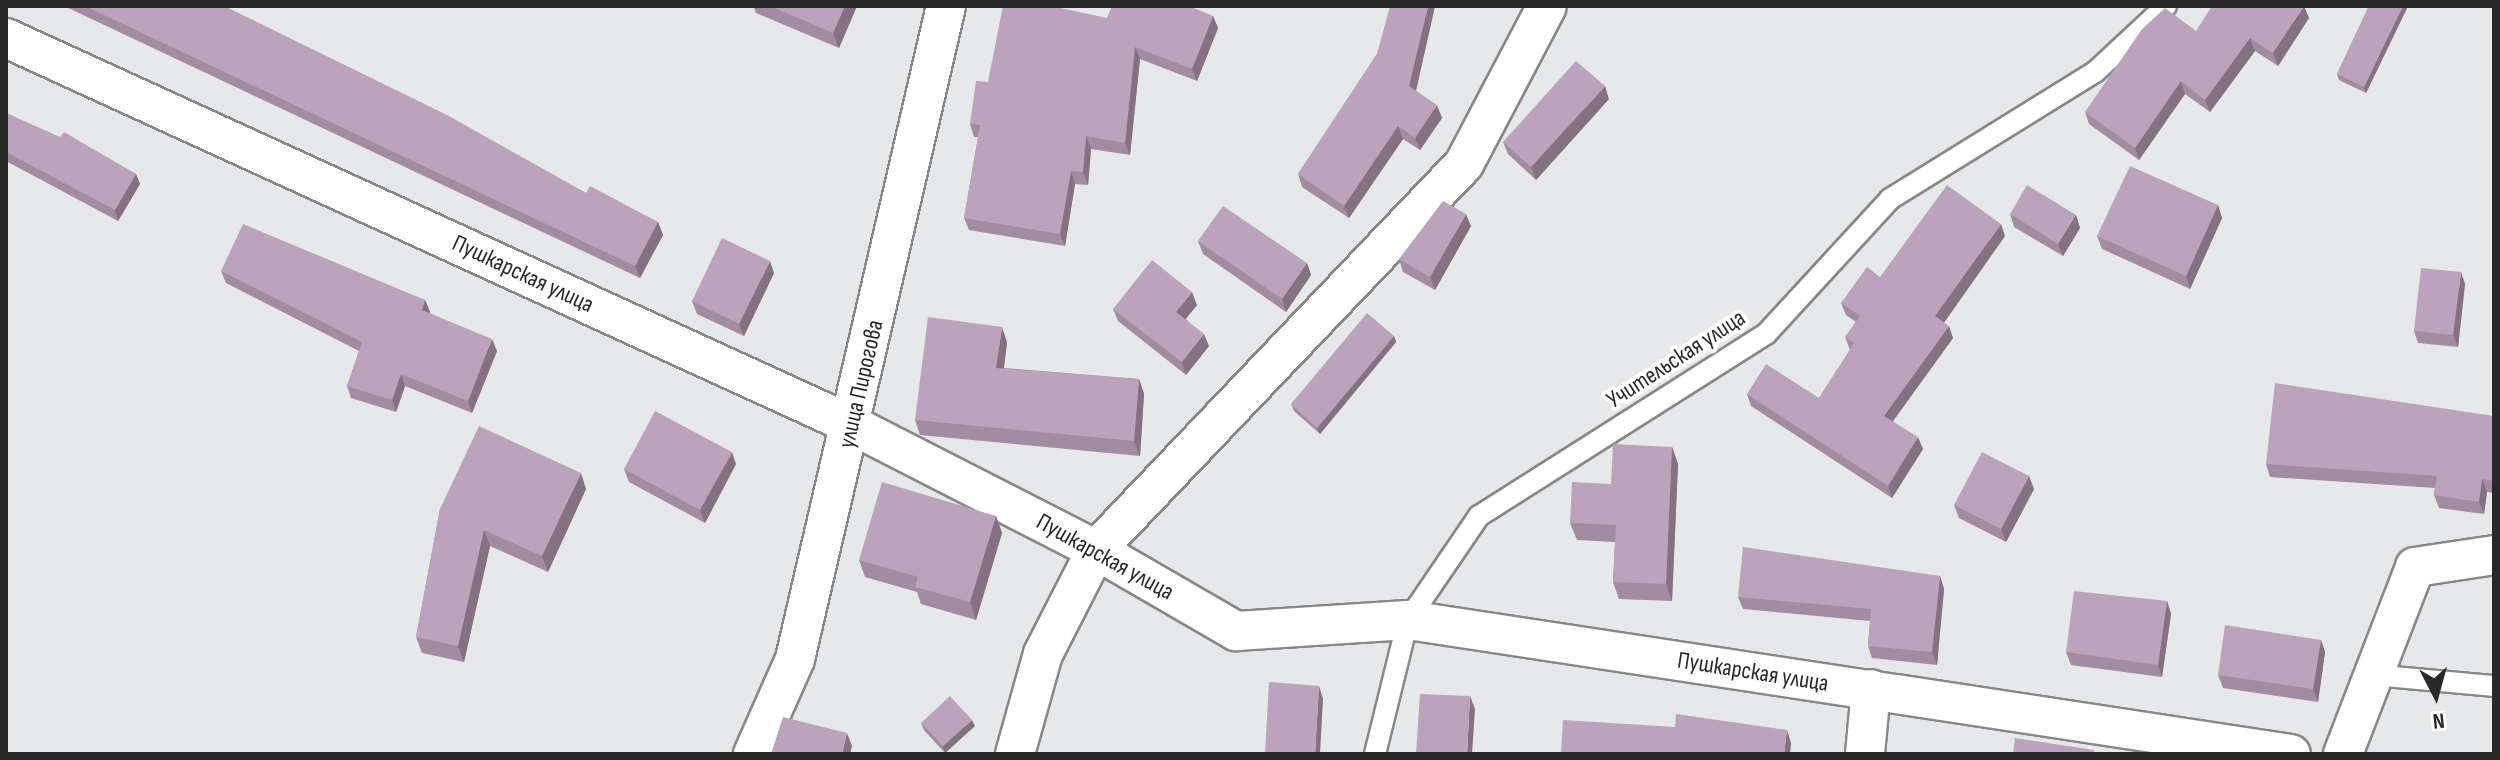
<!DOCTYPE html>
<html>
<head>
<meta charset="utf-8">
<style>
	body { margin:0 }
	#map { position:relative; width:2500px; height:760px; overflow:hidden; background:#e7e8e9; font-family:"Sofia Sans Condensed",sans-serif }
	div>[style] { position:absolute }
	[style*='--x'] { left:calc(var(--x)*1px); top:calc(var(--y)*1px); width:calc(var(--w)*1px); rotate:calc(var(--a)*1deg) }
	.roads { filter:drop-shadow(2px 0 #878889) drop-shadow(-2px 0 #878889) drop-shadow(0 2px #878889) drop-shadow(0 -2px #878889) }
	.service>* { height:20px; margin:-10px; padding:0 10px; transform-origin:10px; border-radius:10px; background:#fff }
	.minor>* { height:38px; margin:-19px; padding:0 19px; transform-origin:19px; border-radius:19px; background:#fff }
	.wall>* { inset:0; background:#a28ca2 }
	.shaded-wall>* { inset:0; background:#847284 }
	.building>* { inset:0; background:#bca3bc }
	span { translate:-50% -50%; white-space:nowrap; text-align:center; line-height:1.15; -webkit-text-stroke:8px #fff; paint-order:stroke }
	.street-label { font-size:24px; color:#282828 }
	.frame { position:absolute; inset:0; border:8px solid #282828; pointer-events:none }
	.north { position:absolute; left:2396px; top:656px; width:80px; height:80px; -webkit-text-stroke:6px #fff; paint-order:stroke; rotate:174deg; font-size:22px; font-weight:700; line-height:32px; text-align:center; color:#282828 }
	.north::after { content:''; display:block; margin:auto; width:28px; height:36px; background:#282828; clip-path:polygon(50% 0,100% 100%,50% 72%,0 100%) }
</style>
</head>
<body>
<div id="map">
	<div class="roads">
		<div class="service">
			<i style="--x:2373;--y:675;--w:121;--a:5.2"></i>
			<i style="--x:1375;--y:754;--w:138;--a:-76.2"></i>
			<i style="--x:1408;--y:620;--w:126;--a:-55.7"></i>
			<i style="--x:1479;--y:516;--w:340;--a:-32.4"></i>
			<i style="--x:1766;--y:334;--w:183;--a:-47.4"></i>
			<i style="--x:1890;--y:199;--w:241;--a:-31.8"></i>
			<i style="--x:2095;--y:72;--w:97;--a:-42.9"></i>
		</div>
		<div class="minor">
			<i style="--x:6;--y:38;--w:930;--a:24.58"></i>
			<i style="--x:852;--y:425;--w:274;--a:27.1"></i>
			<i style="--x:1096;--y:550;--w:162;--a:30.1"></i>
			<i style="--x:1236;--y:631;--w:172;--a:-3.7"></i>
			<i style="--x:1408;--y:620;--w:893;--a:8.63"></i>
			<i style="--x:753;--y:754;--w:104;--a:-66.1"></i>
			<i style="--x:795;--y:659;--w:670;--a:-76.98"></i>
			<i style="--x:1015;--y:754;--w:104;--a:-74.4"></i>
			<i style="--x:1043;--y:654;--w:117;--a:-63"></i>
			<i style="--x:1096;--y:550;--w:533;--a:-46.37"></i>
			<i style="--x:1464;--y:164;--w:178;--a:-62.3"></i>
			<i style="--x:1865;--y:754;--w:65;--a:-84.7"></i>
			<i style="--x:2343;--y:754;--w:200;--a:-68.9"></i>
			<i style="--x:2415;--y:567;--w:80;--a:-8.6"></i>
		</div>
	</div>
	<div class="wall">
		<i style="clip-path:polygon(64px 6px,224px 6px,586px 193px,658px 222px,663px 235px,640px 278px)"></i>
		<i style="clip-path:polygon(753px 6px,857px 6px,839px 48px,756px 13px)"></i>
		<i style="clip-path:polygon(1435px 6px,1416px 91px,1442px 118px,1420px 150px,1403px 139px,1349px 218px,1302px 187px,1298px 174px,1377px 54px)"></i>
		<i style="clip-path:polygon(2369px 6px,2408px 6px,2366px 93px,2339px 80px,2337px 74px)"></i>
		<i style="clip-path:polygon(1213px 16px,1218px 28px,1197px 81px,1140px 59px,1130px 155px,1091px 149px,1088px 185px,1075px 184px,1065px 246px,969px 230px,964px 218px,978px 137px,974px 137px,970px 124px,988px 82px,1107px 18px)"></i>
		<i style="clip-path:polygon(2309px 18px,2278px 66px,2255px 51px,2210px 112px,2185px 94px,2139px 160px,2089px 124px,2085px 112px,2196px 31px)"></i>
		<i style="clip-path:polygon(1609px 99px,1536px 180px,1508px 154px,1503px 142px)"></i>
		<i style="clip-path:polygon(6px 113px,136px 174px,140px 184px,118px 221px,6px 161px)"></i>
		<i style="clip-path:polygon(2218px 205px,2222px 218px,2190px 289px,2102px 249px,2097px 236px)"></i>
		<i style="clip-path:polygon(2010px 214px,2076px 215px,2080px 228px,2063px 256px,2014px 227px)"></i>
		<i style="clip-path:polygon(1471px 226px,1435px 290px,1403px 272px,1399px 259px)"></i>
		<i style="clip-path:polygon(2005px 236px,1944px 323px,1953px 338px,1893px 421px,1923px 449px,1892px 498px,1751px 406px,1747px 394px,1819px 398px,1850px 350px,1845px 337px,1856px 322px,1846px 315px,1841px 303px,1880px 277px)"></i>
		<i style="clip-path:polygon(1198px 241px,1307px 263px,1311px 275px,1286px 312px,1203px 254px)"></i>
		<i style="clip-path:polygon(221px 271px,425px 300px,430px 312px,429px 313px,497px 351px,472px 413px,405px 386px,396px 412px,351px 398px,347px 386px,359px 351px,226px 283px)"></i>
		<i style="clip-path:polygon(774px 273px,744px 336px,697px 314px,692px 301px)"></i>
		<i style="clip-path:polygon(2465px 284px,2458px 347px,2418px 343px,2414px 331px)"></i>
		<i style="clip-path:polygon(1197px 305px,1186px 319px,1209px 346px,1186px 375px,1118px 321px,1113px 309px)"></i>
		<i style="clip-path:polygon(1394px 336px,1396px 342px,1320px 434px,1294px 411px,1291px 404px)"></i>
		<i style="clip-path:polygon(1007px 342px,1004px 368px,1139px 379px,1144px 394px,1140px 456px,920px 435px,915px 420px)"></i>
		<i style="clip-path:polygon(2494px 416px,2494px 493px,2487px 492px,2484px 514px,2439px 508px,2434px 495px,2435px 488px,2270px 477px,2266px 464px)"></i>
		<i style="clip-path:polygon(1672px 447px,1678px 464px,1672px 601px,1619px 599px,1613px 582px,1615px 542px,1577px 540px,1570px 523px,1611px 484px)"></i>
		<i style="clip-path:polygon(736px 464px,705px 523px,629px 482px,624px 469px)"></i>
		<i style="clip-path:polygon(586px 489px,548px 572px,490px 546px,464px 662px,422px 653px,416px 637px,440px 509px)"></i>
		<i style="clip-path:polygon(2034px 489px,2006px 542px,1959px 518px,1954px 505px)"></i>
		<i style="clip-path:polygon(996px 516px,1002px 533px,976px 620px,921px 604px,917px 592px,865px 577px,859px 560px)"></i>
		<i style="clip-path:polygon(1940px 576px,1944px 589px,1937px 665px,1872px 658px,1868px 646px,1870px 621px,1743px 609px,1738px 597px)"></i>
		<i style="clip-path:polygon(2167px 601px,2171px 614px,2162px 677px,2071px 665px,2066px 652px)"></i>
		<i style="clip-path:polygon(2321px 640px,2325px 652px,2318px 702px,2223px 688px,2218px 675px)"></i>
		<i style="clip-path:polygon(921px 723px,975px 726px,945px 753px,924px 730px)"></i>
	</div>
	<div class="shaded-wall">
		<i style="clip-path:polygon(845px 6px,857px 6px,839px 48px,833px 33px)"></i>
		<i style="clip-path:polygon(1428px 6px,1435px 6px,1414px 99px,1409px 86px)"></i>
		<i style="clip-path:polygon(2304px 6px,2309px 18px,2278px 66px,2273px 53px)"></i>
		<i style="clip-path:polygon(2403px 6px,2408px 6px,2366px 93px,2364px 87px)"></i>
		<i style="clip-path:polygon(1213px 16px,1218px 28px,1197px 81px,1192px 69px)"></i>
		<i style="clip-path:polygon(2250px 38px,2255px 51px,2210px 112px,2205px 100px)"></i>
		<i style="clip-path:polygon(1135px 47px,1140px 59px,1130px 155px,1125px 143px)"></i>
		<i style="clip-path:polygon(2181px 81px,2185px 94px,2139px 160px,2135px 148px)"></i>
		<i style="clip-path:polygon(1605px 86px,1609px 99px,1536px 180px,1531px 167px)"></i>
		<i style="clip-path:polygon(1437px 105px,1442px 118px,1420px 150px,1415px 138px)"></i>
		<i style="clip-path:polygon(1398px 126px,1403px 139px,1349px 218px,1344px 206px)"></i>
		<i style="clip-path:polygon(1086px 136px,1091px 149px,1088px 185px,1083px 172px)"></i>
		<i style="clip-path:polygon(1071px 171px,1075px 184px,1065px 246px,1060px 234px)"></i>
		<i style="clip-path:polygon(136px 174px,140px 184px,118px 221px,115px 210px)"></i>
		<i style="clip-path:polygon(2218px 205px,2222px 218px,2190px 289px,2186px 276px)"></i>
		<i style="clip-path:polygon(1466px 214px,1471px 226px,1435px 290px,1430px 277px)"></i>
		<i style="clip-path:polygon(2076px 215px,2080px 228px,2063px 256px,2058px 244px)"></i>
		<i style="clip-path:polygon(658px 222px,663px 235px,640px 278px,635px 266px)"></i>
		<i style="clip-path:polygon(2001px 224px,2005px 236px,1940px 328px,1935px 316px)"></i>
		<i style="clip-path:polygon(770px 261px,774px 273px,744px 336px,739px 324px)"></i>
		<i style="clip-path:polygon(1307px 263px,1311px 275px,1286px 312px,1282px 299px)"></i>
		<i style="clip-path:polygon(2461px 272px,2465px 284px,2458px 347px,2453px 335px)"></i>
		<i style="clip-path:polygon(1192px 292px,1197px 305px,1181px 324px,1176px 312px)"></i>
		<i style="clip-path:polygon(425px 300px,430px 312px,426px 322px,422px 310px)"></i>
		<i style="clip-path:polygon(1949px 326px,1953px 338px,1888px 428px,1884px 416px)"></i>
		<i style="clip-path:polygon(1002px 327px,1007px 342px,1002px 383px,996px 368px)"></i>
		<i style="clip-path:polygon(1204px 334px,1209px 346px,1186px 375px,1182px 362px)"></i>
		<i style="clip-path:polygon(1394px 336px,1396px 342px,1320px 434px,1317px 428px)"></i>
		<i style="clip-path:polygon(492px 339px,497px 351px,472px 413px,468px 401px)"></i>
		<i style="clip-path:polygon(401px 374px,405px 386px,396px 412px,392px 400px)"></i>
		<i style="clip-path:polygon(1139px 379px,1144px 394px,1140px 456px,1134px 441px)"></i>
		<i style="clip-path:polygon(1918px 437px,1923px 449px,1892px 498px,1888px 486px)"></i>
		<i style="clip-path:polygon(1672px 447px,1678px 464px,1672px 601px,1666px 584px)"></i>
		<i style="clip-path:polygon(732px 452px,736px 464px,705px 523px,700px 510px)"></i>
		<i style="clip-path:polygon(581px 473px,586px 489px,548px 572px,542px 556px)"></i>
		<i style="clip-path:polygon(2029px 476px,2034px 489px,2006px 542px,2001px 529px)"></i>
		<i style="clip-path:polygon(2482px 479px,2487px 492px,2484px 514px,2479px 502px)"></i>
		<i style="clip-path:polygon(996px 516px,1002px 533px,976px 620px,970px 602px)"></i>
		<i style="clip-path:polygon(484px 530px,490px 546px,464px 662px,458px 646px)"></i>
		<i style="clip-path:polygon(1940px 576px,1944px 589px,1937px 665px,1932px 652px)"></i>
		<i style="clip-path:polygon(2167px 601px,2171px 614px,2162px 677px,2158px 665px)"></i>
		<i style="clip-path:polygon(2321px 640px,2325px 652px,2318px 702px,2313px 689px)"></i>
		<i style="clip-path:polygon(1319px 686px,1323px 699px,1320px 754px,1315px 754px)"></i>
		<i style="clip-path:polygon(1470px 696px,1475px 709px,1472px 754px,1467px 754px)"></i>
		<i style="clip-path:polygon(972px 720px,975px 726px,945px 753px,943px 746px)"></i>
		<i style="clip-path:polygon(1787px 730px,1791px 743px,1790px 754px,1784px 754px)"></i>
		<i style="clip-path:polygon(847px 733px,852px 746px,850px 754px,842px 754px)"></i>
	</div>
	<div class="building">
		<i style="clip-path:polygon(85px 6px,224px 6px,449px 116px,586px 193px,590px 186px,658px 222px,635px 266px)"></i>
		<i style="clip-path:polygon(770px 6px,845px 6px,833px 33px)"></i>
		<i style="clip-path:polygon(1003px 6px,1051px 6px,1107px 18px,1112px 6px,1189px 6px,1213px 16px,1192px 69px,1135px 47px,1125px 143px,1086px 136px,1083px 172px,1071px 171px,1060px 234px,964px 218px,980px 125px,970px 124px,976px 81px,988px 82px)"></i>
		<i style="clip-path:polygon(1390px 6px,1428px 6px,1409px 86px,1437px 105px,1415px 138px,1398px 126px,1344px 206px,1298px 174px,1377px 54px)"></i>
		<i style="clip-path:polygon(2212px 6px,2304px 6px,2273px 53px,2250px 38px,2205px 100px,2181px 81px,2135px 148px,2085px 112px,2142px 29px,2165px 8px,2196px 31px)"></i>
		<i style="clip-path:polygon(2369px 6px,2403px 6px,2364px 87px,2337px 74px)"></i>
		<i style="clip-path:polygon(1576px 61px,1605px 86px,1531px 167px,1503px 142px)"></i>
		<i style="clip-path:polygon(6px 113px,60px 137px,64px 132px,136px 174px,115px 210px,6px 152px)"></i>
		<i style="clip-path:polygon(2130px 166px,2218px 205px,2186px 276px,2097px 236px)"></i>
		<i style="clip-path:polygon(1947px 185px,2001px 224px,1935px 316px,1949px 326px,1884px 416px,1918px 437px,1888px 486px,1747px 394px,1766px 364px,1819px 398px,1854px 343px,1845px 337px,1860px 316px,1841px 303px,1867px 267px,1880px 277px)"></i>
		<i style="clip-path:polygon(2027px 185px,2076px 215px,2058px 244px,2010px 214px)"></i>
		<i style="clip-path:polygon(1443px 201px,1466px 214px,1430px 277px,1399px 259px)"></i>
		<i style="clip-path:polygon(1223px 206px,1307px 263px,1282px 299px,1198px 241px)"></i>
		<i style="clip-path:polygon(243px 224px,425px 300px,422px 310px,492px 339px,468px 401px,401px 374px,392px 400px,347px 386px,362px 342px,221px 271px)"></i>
		<i style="clip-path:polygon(722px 238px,770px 261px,739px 324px,692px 301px)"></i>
		<i style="clip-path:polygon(1152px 260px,1192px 292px,1176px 312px,1204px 334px,1182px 362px,1113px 309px)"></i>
		<i style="clip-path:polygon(2421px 268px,2461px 272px,2453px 335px,2414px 331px)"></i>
		<i style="clip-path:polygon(1367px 313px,1394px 336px,1317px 428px,1291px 404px)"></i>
		<i style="clip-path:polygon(928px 317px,1002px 327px,996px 368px,1139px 379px,1134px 441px,915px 420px)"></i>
		<i style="clip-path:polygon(2275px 383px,2494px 416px,2494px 481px,2482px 479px,2479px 502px,2434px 495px,2437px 476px,2266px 464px)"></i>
		<i style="clip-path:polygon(655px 411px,732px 452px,700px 510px,624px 469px)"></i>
		<i style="clip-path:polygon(479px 426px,581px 473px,542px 556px,484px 530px,458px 646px,416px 637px,440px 509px)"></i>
		<i style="clip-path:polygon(1613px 444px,1672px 447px,1666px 584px,1613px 582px,1616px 525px,1570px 523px,1572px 482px,1611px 484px)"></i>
		<i style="clip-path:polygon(1982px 452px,2029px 476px,2001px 529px,1954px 505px)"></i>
		<i style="clip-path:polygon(882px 482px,996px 516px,970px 602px,915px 587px,918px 577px,859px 560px)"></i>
		<i style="clip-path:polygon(1743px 547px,1940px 576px,1932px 652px,1868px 646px,1871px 609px,1738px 597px)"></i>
		<i style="clip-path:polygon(2074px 591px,2167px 601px,2158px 665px,2066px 652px)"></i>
		<i style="clip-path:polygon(2225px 625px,2321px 640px,2313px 689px,2218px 675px)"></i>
		<i style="clip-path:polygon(1269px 682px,1319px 686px,1315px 754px,1265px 754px)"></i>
		<i style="clip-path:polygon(1420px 694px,1470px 696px,1467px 754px,1416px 754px)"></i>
		<i style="clip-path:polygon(950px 696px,972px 720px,943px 746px,921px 723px)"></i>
		<i style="clip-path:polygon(1676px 714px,1787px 730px,1784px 754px,1561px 754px,1563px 720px,1675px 727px)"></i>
		<i style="clip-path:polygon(783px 717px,847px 733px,842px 754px,771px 754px)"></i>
		<i style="clip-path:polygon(2015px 738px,2094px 750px,2093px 754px,2013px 754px)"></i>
	</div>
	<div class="street-label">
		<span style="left:523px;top:274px;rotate:25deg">Пушкарская улица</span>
		<span style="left:1676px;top:359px;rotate:-33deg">Учительская улица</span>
		<span style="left:861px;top:384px;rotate:-77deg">улица Пирогова</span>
		<span style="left:1105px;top:557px;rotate:29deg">Пушкарская улица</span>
		<span style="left:1753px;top:672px;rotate:9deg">Пушкарская улица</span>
	</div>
	<div class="frame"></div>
	<div class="north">N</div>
</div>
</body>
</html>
